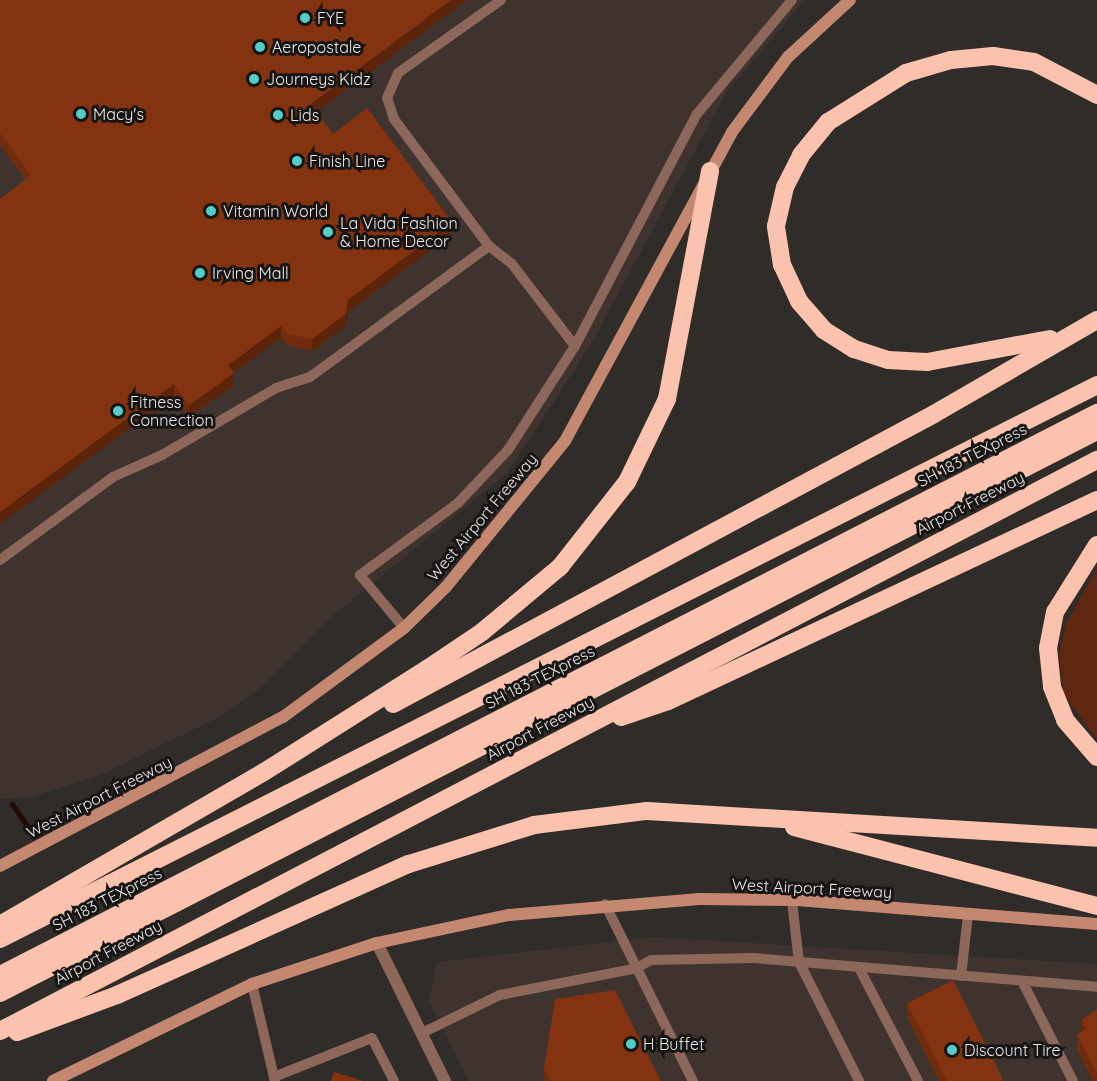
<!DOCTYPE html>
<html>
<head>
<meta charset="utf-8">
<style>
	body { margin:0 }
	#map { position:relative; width:1097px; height:1081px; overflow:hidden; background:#302c2a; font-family:Quicksand,sans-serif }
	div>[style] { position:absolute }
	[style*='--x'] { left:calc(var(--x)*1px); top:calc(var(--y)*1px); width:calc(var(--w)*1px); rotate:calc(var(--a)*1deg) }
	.built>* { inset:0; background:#3e332f }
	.green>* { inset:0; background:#5f2710 }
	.stream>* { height:5px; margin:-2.5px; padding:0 2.5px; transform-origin:2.5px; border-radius:2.5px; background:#240a02 }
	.service>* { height:10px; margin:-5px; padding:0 5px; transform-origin:5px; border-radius:5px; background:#8d6759 }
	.minor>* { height:12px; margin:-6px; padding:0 6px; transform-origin:6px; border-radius:6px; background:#8d6759 }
	.secondary>* { height:12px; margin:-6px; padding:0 6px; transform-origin:6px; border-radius:6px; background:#c48871 }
	.motorway>* { height:18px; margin:-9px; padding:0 9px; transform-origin:9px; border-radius:9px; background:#fbc2ad }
	.wall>* { inset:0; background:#712c0d }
	.shaded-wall>* { inset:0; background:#5c240a }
	.building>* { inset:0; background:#83330f }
	.dots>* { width:16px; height:16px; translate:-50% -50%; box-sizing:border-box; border:3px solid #171514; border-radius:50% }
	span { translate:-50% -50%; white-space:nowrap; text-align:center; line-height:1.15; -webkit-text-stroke:6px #171514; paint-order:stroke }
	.poi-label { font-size:16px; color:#eae7e6 }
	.left { translate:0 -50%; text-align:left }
	.street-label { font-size:16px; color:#eae7e6 }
</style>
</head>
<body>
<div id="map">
	<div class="built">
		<i style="clip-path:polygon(0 0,805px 0,726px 93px,589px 348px,507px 473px,329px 619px,260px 688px,217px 718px,98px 776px,31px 797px,0 799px)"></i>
		<i style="clip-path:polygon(653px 937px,1097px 964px,1097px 1081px,469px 1081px,429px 1001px,437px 962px)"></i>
	</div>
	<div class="green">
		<i style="clip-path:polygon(1097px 568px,1097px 739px,1064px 694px,1059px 655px,1066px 624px)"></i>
	</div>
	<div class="stream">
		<i style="--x:12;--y:804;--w:28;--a:55"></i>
	</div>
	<div class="service">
		<i style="--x:489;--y:246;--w:29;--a:38"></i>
		<i style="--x:512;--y:264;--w:103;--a:52.5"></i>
		<i style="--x:0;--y:560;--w:140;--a:-36.3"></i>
		<i style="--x:113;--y:477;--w:54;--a:-24.2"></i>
		<i style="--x:162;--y:455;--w:132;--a:-30.4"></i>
		<i style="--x:276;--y:388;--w:36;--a:-18"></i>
		<i style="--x:310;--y:377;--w:222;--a:-36.2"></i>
		<i style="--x:489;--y:246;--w:159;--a:-126.8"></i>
		<i style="--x:394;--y:119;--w:22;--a:-108"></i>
		<i style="--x:387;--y:98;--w:27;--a:-66"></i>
		<i style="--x:398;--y:73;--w:126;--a:-35.3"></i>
		<i style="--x:404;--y:628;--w:69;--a:-129.7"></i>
		<i style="--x:360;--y:575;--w:122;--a:-36.3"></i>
		<i style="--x:458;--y:503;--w:73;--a:-46.7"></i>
		<i style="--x:508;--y:450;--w:124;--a:-57.2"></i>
		<i style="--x:575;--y:346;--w:262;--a:-62.3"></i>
		<i style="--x:697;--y:114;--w:148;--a:-50.2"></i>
		<i style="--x:792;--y:901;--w:61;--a:83.5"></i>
		<i style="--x:799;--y:962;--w:133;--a:63.2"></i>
		<i style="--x:605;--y:904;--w:198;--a:63.6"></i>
		<i style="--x:859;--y:968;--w:127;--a:62.4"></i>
		<i style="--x:961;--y:976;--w:61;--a:-83.5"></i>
		<i style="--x:1022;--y:981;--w:112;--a:63"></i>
		<i style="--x:252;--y:984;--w:100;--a:76.7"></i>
		<i style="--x:422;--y:1033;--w:87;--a:-26"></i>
		<i style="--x:500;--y:995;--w:140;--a:-11.1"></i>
		<i style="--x:637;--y:968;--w:16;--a:-30"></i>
		<i style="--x:651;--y:960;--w:103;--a:-1.1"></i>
		<i style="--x:754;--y:958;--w:344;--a:4.8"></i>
		<i style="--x:274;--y:1077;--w:105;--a:-21.7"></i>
		<i style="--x:372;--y:1038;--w:48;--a:62.9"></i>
	</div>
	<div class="minor">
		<i style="--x:377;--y:943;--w:154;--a:63.8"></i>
	</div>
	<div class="secondary">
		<i style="--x:0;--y:866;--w:320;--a:-27.8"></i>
		<i style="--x:283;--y:717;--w:150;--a:-36.3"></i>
		<i style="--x:404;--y:628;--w:59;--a:-44.3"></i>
		<i style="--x:446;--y:587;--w:188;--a:-50.8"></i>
		<i style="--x:565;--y:441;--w:351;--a:-61.6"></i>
		<i style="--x:732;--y:132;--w:94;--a:-53.3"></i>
		<i style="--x:788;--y:57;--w:84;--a:-42.6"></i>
		<i style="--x:53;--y:1081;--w:221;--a:-26"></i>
		<i style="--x:252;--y:984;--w:132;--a:-18.2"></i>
		<i style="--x:377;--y:943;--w:135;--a:-12"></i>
		<i style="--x:509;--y:915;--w:191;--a:-4.8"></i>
		<i style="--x:699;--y:899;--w:98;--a:0.6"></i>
		<i style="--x:797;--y:900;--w:301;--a:4.6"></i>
	</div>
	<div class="motorway">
		<i style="--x:1050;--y:339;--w:125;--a:169.4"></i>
		<i style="--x:927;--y:362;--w:39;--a:-177"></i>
		<i style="--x:888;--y:360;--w:36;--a:-162"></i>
		<i style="--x:854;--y:349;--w:36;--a:-148"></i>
		<i style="--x:824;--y:330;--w:38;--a:-131"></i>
		<i style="--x:799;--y:301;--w:40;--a:-115"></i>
		<i style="--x:782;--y:265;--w:39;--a:-99"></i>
		<i style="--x:776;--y:226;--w:40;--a:-77"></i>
		<i style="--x:785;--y:187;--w:36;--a:-63"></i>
		<i style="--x:801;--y:155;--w:43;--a:-50.7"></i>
		<i style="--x:828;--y:122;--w:92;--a:-32.1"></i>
		<i style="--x:906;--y:73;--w:47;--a:-16.1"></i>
		<i style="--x:951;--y:60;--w:42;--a:-5.4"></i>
		<i style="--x:993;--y:56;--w:41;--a:8.3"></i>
		<i style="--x:1034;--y:62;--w:71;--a:27.6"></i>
		<i style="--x:1097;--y:545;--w:79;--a:122.1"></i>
		<i style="--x:1055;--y:612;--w:37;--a:101"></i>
		<i style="--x:1048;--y:648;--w:39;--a:84"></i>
		<i style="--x:1052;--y:687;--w:35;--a:68"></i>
		<i style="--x:1065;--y:720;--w:49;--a:49.1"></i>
		<i style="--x:393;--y:704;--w:614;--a:-28.19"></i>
		<i style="--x:934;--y:414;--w:188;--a:-30"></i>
		<i style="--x:621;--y:717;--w:50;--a:-18.8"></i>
		<i style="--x:668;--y:701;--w:474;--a:-25.1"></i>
		<i style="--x:794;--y:827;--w:313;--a:14.6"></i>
		<i style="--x:0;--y:925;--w:305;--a:-30.1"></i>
		<i style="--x:264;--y:772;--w:193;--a:-32.3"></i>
		<i style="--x:427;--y:669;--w:66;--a:-33.9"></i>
		<i style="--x:482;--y:632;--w:102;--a:-39.8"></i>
		<i style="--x:560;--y:567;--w:108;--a:-51.8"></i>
		<i style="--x:627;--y:482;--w:92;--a:-64.3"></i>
		<i style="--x:667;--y:399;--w:232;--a:-79.3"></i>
		<i style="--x:0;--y:939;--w:1229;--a:-26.79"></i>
		<i style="--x:0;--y:975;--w:1233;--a:-27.13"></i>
		<i style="--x:0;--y:993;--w:1233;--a:-27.13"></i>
		<i style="--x:0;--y:1031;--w:1237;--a:-27.5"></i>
		<i style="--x:17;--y:1032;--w:107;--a:-20.3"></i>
		<i style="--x:117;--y:995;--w:320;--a:-24.2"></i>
		<i style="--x:409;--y:864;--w:131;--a:-17.3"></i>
		<i style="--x:534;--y:825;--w:114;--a:-7.1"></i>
		<i style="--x:647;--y:811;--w:451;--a:3.4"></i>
	</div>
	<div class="wall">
		<i style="clip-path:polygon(0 0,467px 0,316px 112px,333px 134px,452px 234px,348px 312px,346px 326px,312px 351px,287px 345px,281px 338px,234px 372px,234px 385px,189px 417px,174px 396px,26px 180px,0 145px)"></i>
		<i style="clip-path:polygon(907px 1003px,1003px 1081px,939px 1081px,907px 1018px)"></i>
		<i style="clip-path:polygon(1097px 1009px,1097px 1081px,1093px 1081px,1077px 1050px,1077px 1034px,1082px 1032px,1082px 1020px)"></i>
		<i style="clip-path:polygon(544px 1067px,661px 1081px,545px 1081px,544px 1079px)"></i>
	</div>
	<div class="shaded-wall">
		<i style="clip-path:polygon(451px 0,467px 0,311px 116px,311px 104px)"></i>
		<i style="clip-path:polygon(452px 222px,452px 234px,348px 312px,346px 326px,312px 351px,312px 339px,348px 300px)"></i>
		<i style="clip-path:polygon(281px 326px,281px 338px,228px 377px,228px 365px)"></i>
		<i style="clip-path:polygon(234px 373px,234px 385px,189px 417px,189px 405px)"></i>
		<i style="clip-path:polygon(174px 384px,174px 396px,0 524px,0 512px)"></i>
	</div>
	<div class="building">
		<i style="clip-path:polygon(0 0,451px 0,311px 104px,333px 134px,367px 108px,452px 222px,348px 300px,346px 314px,312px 339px,287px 334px,281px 326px,228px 365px,234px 373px,189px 405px,174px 384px,0 512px,0 199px,31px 175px,0 133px)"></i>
		<i style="clip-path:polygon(953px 980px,1003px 1079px,999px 1081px,947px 1081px,907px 1003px)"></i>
		<i style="clip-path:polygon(615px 990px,661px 1081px,551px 1081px,544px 1067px,555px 999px)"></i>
		<i style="clip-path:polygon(1097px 1009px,1097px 1073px,1077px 1034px,1086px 1029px,1082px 1020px)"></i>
		<i style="clip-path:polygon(334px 1072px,363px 1081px,331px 1081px)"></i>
	</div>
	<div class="dots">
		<i style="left:305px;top:18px;background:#54cdc8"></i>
		<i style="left:260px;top:47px;background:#54cdc8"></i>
		<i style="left:254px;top:79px;background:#54cdc8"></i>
		<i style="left:81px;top:114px;background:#54cdc8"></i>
		<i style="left:278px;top:115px;background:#54cdc8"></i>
		<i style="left:297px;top:161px;background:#54cdc8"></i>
		<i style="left:211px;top:211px;background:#54cdc8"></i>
		<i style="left:328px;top:232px;background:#54cdc8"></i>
		<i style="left:200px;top:273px;background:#54cdc8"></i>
		<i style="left:118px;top:411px;background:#54cdc8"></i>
		<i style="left:631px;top:1044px;background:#54cdc8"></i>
		<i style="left:952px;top:1050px;background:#54cdc8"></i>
	</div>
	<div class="poi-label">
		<span class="left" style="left:317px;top:18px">FYE</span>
		<span class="left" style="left:272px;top:47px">Aeropostale</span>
		<span class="left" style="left:266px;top:79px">Journeys Kidz</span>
		<span class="left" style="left:93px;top:114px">Macy's</span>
		<span class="left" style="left:290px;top:115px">Lids</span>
		<span class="left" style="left:309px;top:161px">Finish Line</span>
		<span class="left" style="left:223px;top:211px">Vitamin World</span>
		<span class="left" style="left:340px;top:232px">La Vida Fashion<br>&amp; Home Decor</span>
		<span class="left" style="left:212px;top:273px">Irving Mall</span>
		<span class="left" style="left:130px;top:411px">Fitness<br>Connection</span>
		<span class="left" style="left:643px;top:1044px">H Buffet</span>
		<span class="left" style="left:964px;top:1050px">Discount Tire</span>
	</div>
	<div class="street-label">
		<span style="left:972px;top:455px;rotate:-27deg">SH 183 TEXpress</span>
		<span style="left:970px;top:503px;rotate:-27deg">Airport Freeway</span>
		<span style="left:482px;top:517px;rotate:-50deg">West Airport Freeway</span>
		<span style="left:540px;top:677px;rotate:-27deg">SH 183 TEXpress</span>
		<span style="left:540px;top:728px;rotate:-28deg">Airport Freeway</span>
		<span style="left:99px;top:797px;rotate:-27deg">West Airport Freeway</span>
		<span style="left:812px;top:888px;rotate:3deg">West Airport Freeway</span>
		<span style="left:107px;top:899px;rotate:-27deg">SH 183 TEXpress</span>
		<span style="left:108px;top:952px;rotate:-28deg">Airport Freeway</span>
	</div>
</div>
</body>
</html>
